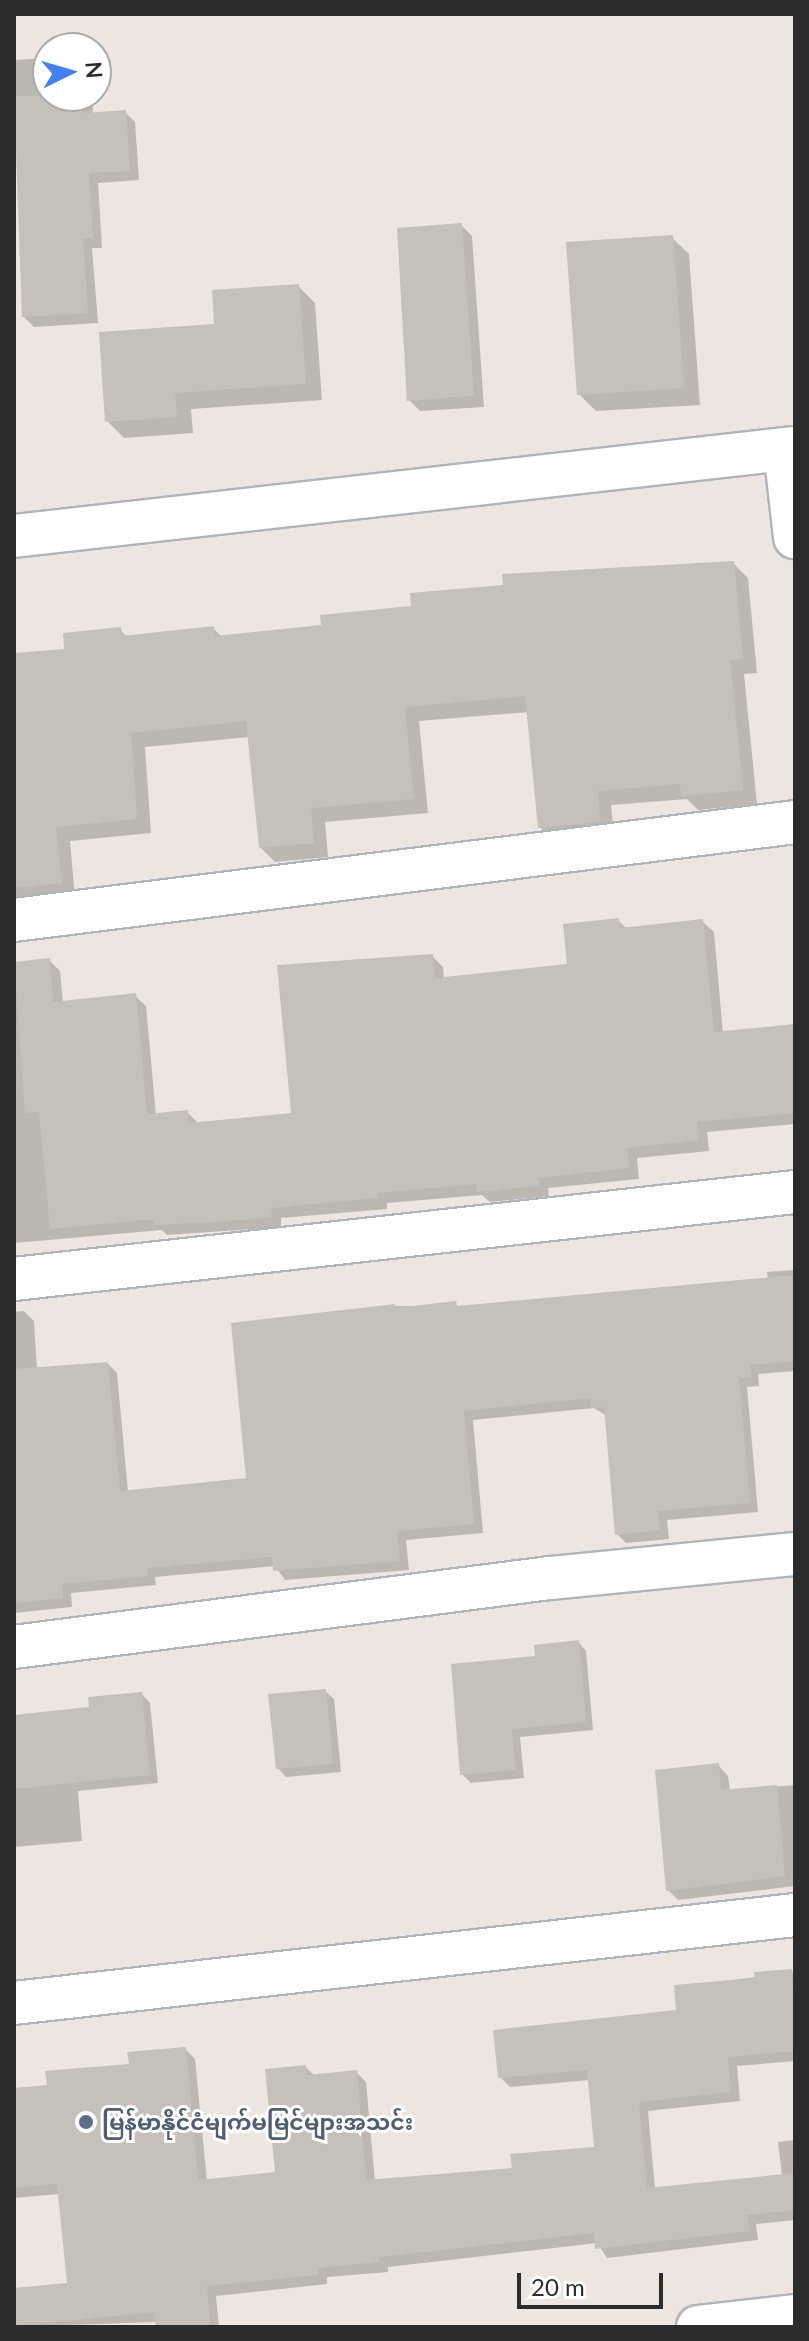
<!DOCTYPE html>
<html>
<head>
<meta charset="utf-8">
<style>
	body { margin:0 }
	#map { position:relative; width:809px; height:2341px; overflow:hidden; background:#ede5df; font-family:Lato,"Noto Sans Myanmar",sans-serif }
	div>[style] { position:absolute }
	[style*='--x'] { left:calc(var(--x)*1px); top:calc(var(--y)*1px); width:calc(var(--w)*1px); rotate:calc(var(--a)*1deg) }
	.shadow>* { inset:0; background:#0003 }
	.building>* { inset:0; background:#c6c0bb }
	.roads { filter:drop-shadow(2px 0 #b0b4bc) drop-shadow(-2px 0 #b0b4bc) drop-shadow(0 2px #b0b4bc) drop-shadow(0 -2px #b0b4bc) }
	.street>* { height:42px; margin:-21px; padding:0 21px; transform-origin:21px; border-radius:21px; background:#fff }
	.dots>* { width:22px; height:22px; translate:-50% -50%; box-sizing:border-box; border:4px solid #fff; border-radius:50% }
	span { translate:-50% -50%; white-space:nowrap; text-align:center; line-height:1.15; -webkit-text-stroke:6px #fff; paint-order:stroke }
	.service-label { font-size:22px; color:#4e5e75; font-weight:700 }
	.left { translate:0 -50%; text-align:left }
	.frame { position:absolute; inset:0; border:16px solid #2c2c2c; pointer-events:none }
	.north { position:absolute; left:32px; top:32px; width:80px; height:80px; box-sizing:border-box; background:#fff; border:2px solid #ababab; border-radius:50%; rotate:85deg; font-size:22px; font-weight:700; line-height:32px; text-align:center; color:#2c2c2c }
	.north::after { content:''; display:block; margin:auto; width:28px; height:36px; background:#457ff4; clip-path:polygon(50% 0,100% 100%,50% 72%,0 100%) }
	.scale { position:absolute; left:517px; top:2273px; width:146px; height:36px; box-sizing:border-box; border:4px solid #2c2c2c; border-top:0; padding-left:10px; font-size:24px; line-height:28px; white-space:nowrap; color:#2c2c2c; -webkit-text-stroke:6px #fff; paint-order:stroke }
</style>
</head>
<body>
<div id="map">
	<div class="shadow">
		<i style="clip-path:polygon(48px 58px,48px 96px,92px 96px,93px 114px,125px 112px,135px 122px,139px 180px,98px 183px,102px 248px,92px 248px,98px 323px,34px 327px,24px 317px,14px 60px)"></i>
		<i style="clip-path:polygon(461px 225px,472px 236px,484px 407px,420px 411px,409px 400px)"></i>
		<i style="clip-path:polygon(672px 238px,689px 254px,700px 405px,596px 411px,579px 394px)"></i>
		<i style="clip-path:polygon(298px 286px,315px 303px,322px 400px,191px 409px,193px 433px,124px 438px,107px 421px,216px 326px)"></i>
		<i style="clip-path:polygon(733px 563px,748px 578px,757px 673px,744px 674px,757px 804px,698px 810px,687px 799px,611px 805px,614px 836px,554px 842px,540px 827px,529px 712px,419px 721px,428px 813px,325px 822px,328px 857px,275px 862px,261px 848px,249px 737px,145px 747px,151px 833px,70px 841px,75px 897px,14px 902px,14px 655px,66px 651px,120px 630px,127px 637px,213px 628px,222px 637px,323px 627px,413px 608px)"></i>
		<i style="clip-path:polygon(618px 920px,627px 929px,703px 922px,714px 932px,723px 1033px,795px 1026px,795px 1124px,707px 1132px,709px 1151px,637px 1158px,639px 1179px,548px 1188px,549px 1196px,490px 1202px,482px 1195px,387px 1203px,387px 1209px,281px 1218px,281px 1227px,167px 1235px,162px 1230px,14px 1243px,14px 964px,49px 960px,60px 971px,63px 1003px,135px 996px,146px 1006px,156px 1115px,187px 1112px,198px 1123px,293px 1115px,432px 956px,443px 967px,444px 979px,569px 966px)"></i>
		<i style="clip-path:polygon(795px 1270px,795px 1371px,758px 1374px,759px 1386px,747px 1387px,758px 1512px,667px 1520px,669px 1539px,626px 1543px,617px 1534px,607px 1416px,594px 1408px,473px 1420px,483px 1533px,406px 1540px,409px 1570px,285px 1580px,275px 1566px,155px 1577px,156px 1585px,71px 1593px,72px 1607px,14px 1613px,14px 1312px,24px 1311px,34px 1321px,37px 1369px,108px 1364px,117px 1373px,128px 1492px,248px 1479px,394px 1306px,459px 1307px,768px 1279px,767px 1272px)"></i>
		<i style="clip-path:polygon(578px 1642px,586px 1651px,593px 1730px,520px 1737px,524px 1778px,471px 1783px,462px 1774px,537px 1658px)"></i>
		<i style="clip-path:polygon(325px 1691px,334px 1699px,341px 1772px,286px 1777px,278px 1768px)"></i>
		<i style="clip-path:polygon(142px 1694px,150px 1703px,158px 1783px,78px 1791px,82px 1841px,14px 1847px,14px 1717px,91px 1709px)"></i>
		<i style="clip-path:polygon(718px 1765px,728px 1776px,730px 1791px,795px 1785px,795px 1886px,678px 1900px,668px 1890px)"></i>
		<i style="clip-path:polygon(795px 1972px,795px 2061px,737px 2066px,740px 2101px,648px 2111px,655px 2189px,782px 2176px,778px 2142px,795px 2140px,795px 2220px,756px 2224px,758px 2240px,607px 2258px,597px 2243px,388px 2267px,388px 2272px,327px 2277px,327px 2284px,216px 2296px,219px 2327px,157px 2327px,157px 2322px,14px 2327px,14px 2290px,69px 2284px,60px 2194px,14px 2198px,14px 2090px,49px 2087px,185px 2049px,195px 2059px,207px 2181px,277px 2174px,305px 2067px,315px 2076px,356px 2072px,366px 2082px,375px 2182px,514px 2169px,597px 2149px,590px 2080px,510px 2087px,500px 2077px,678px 2012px,676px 1987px)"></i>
	</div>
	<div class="building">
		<i style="clip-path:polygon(14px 96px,83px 96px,84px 113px,126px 110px,130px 171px,89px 173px,93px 238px,83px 239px,88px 313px,22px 317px)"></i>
		<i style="clip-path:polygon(462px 223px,474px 396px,407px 401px,397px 228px)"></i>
		<i style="clip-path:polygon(673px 235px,684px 388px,577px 395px,566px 242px)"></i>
		<i style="clip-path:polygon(299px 284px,306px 384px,175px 393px,177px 417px,105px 422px,99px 332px,214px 324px,212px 290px)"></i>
		<i style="clip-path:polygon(734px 561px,743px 659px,730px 660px,743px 790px,681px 796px,680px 784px,598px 791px,600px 822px,538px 828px,525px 696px,405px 707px,414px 799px,311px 808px,314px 843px,259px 848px,246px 721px,131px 733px,137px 819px,56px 827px,62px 883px,14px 888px,14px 653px,64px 649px,63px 633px,121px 627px,122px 636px,214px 626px,215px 636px,321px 625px,320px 615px,411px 606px,410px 593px,503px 585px,502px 574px)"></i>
		<i style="clip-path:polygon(619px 918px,620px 928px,703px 919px,714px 1032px,795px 1024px,795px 1113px,697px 1122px,699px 1140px,627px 1148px,629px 1168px,538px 1178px,539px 1186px,477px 1192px,476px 1184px,377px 1193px,377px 1198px,271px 1208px,272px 1217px,215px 1222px,154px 1225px,154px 1219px,50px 1229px,39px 1112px,25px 1113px,14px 962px,50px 958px,53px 1002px,136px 993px,147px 1114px,188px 1110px,189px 1123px,291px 1113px,277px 965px,433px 954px,435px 978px,567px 964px,563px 924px)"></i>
		<i style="clip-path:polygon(795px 1275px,795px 1361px,750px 1365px,751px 1377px,739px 1378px,750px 1503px,658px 1511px,660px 1530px,615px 1535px,604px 1407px,591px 1408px,590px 1398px,464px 1411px,474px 1524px,397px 1531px,400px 1561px,273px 1571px,272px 1557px,147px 1568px,148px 1576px,62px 1584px,63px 1598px,14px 1603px,14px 1369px,108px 1362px,120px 1491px,246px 1478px,231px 1323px,395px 1304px,395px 1308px,456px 1301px,457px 1306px)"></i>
		<i style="clip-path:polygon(579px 1640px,586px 1722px,512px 1729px,516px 1770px,460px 1775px,451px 1664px,535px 1656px,534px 1645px)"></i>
		<i style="clip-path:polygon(326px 1689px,333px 1764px,276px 1769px,268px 1694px)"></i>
		<i style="clip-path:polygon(142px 1692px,150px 1775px,14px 1789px,14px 1715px,89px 1707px,88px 1697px)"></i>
		<i style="clip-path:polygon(719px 1763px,721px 1790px,777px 1785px,785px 1876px,666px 1891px,655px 1770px)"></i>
		<i style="clip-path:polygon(792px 1969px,795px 2051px,728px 2057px,731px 2092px,639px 2102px,647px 2188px,795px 2173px,795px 2210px,747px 2215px,749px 2231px,595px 2249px,594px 2233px,379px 2257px,379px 2262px,318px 2268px,318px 2275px,207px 2286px,211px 2327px,156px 2327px,154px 2312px,14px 2326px,14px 2288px,67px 2283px,57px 2184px,14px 2188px,14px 2088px,47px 2085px,45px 2071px,129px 2064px,127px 2052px,186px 2047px,198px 2180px,275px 2172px,265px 2069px,306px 2065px,307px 2075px,357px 2070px,366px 2180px,512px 2168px,510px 2154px,594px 2147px,587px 2070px,498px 2078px,493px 2030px,676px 2010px,674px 1985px,755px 1978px,754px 1972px)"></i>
	</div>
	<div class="roads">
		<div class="street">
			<i style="--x:785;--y:449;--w:89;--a:83.5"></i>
			<i style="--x:14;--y:536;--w:786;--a:-6.43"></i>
			<i style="--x:14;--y:920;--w:787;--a:-7.15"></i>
			<i style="--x:14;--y:1279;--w:786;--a:-6.36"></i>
			<i style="--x:14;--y:1647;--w:540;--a:-7.34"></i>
			<i style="--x:550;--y:1578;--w:246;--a:-5.6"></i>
			<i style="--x:14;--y:2003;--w:786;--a:-6.43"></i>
			<i style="--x:698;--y:2327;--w:98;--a:-6.5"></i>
		</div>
	</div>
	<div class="dots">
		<i style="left:86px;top:2122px;background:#5c6f8a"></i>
	</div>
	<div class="service-label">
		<span class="left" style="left:102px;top:2122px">မြန်မာနိုင်ငံမျက်မမြင်များအသင်း</span>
	</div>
	<div class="frame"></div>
	<div class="north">N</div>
	<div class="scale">20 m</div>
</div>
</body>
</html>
